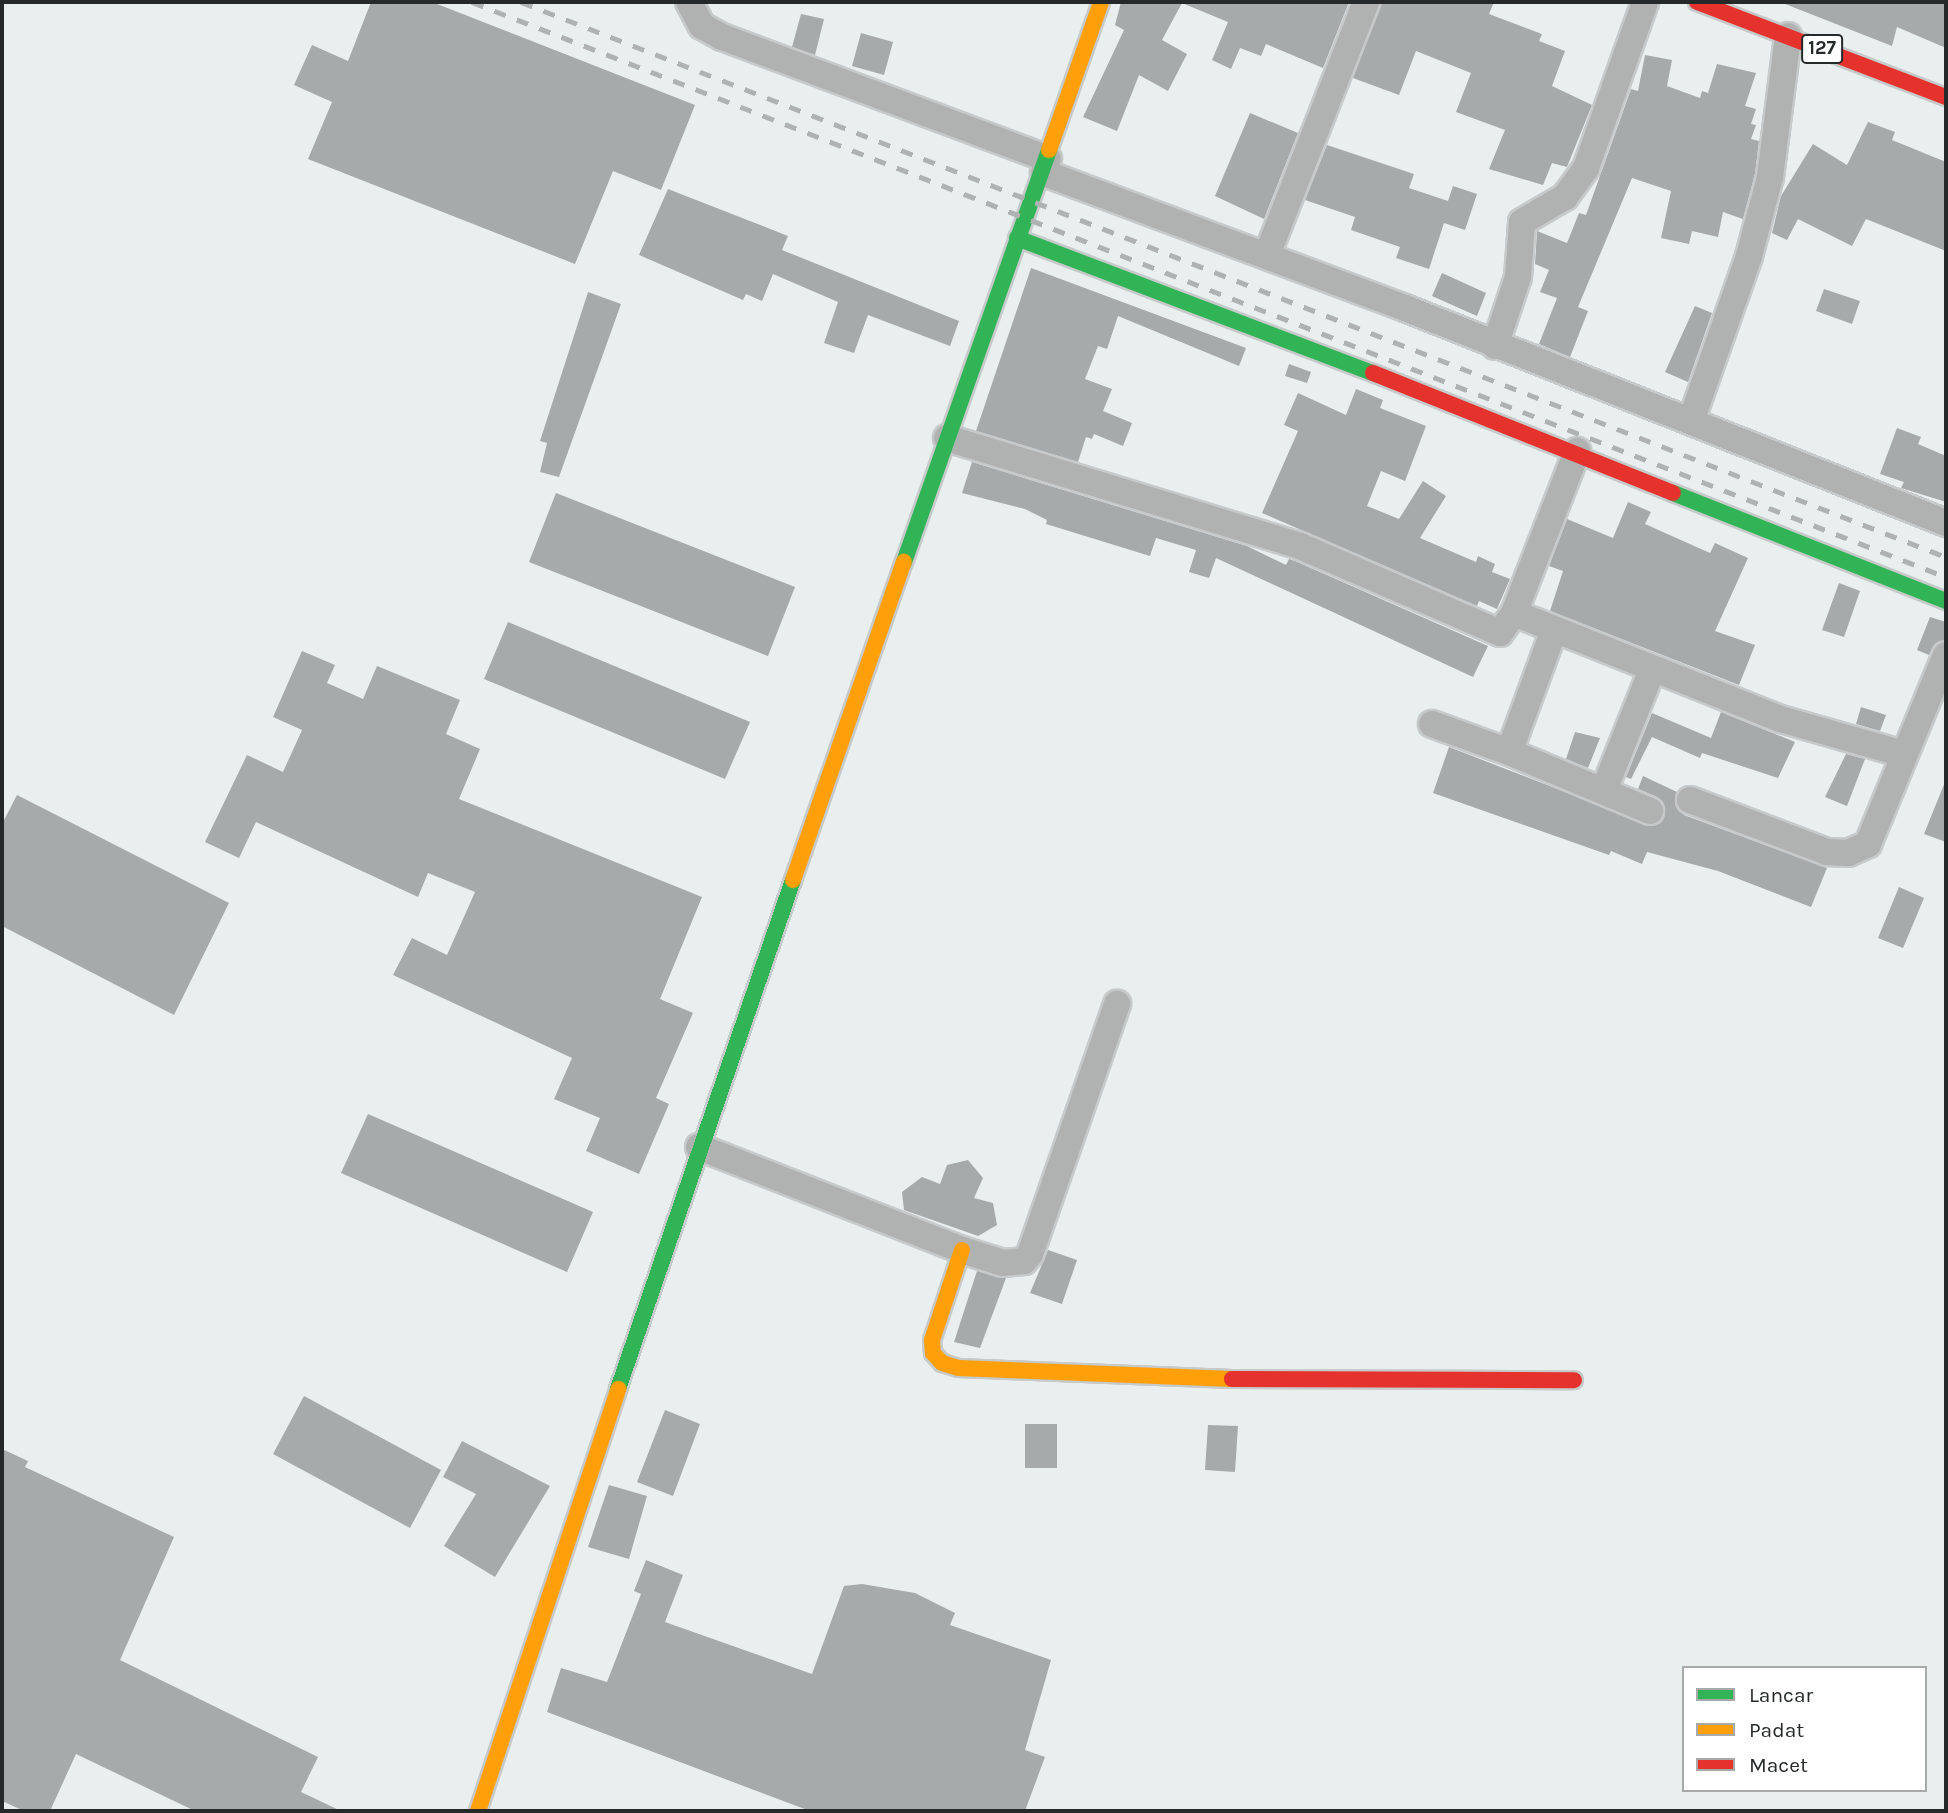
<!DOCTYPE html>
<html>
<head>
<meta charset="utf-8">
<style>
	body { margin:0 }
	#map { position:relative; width:1948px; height:1813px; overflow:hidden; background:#e9eeee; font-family:Karla,sans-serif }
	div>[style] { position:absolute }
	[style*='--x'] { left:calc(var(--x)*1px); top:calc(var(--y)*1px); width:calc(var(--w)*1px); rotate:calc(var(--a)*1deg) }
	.building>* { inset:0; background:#a7aaaa }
	.roads { filter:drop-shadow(2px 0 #c7caca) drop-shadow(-2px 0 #c7caca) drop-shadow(0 2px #c7caca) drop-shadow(0 -2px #c7caca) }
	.street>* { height:26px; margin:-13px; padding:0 13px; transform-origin:13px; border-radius:13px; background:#b0b1b1 }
	.fast>* { height:16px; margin:-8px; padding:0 8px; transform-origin:8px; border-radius:8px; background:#30b455 }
	.slow>* { height:16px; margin:-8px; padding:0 8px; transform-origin:8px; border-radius:8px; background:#ff9f0a }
	.jam>* { height:16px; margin:-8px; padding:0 8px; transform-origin:8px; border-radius:8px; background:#e5322d }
	.rail>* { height:5px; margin-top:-2.5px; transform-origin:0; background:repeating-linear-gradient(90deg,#afb2b2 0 12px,transparent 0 24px) }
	span { translate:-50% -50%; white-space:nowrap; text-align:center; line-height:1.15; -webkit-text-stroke:6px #fff; paint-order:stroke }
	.shield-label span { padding:2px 5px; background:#fff; border:2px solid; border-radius:5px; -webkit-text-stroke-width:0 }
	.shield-label { font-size:19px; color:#252929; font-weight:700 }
	.frame { position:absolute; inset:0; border:4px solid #252929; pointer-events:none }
	.legend { position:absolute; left:1682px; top:1666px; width:245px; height:126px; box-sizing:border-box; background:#fff; border:2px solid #a8a9a9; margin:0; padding:9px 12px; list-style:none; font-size:21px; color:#252929 }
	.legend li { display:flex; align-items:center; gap:14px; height:35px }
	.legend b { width:35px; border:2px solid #a8a9a9 }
</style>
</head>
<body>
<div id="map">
	<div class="building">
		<i style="clip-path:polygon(371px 2px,432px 2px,695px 105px,661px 190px,613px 171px,575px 264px,308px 159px,332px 102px,294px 85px,312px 45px,348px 61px)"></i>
		<i style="clip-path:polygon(1121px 2px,1349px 2px,1323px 68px,1266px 44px,1261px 56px,1240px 48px,1231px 69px,1212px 60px,1228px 22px,1182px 3px,1162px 40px,1187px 54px,1168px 91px,1139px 75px,1117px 131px,1083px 117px,1124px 30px,1115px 25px)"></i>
		<i style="clip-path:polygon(1381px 2px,1494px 2px,1489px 14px,1542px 34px,1539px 41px,1565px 51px,1552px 86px,1592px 105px,1567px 167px,1552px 163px,1543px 185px,1489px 169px,1505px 130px,1456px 112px,1471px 73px,1416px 51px,1399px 95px,1353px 78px)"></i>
		<i style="clip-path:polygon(1780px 2px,1946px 2px,1946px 48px,1897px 27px,1892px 46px)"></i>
		<i style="clip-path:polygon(801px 14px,824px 19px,815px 55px,792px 47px)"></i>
		<i style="clip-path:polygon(861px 33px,893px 42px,884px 75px,852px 66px)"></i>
		<i style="clip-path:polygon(1645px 55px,1672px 60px,1667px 86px,1700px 98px,1702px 91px,1708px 93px,1717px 64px,1756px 73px,1745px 106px,1756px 109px,1751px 124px,1756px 125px,1751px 139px,1759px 141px,1755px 174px,1743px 219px,1723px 212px,1718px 237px,1692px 231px,1689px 244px,1661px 238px,1671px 191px,1632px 178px,1578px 307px,1588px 311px,1570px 357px,1539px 344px,1557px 298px,1540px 292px,1549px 270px,1535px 264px,1537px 231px,1567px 243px,1579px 213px,1586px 215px,1631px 89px,1638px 91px)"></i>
		<i style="clip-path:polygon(1250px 113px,1298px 133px,1264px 219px,1215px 196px)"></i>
		<i style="clip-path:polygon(1868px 122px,1895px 132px,1892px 140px,1946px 162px,1946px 251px,1866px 219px,1852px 246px,1798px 219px,1787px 240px,1772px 233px,1781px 196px,1813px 144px,1847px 165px)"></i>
		<i style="clip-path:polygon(1327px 145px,1414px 174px,1409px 188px,1448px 201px,1453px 186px,1477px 194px,1465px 230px,1444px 223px,1429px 269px,1396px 258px,1400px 247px,1351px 230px,1355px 217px,1305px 200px)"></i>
		<i style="clip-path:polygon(668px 189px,788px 236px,782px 250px,959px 321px,950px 346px,868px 315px,854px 353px,824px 343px,838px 302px,773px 274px,762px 301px,746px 294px,743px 300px,639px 255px)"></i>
		<i style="clip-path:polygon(1031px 268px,1246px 348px,1239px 366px,1118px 316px,1107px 349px,1098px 346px,1085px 379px,1112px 389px,1103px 411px,1132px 423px,1123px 446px,1094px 434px,1092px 439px,1086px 437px,1078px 462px,976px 431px)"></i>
		<i style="clip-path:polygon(1442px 273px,1486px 293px,1477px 316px,1432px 296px)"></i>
		<i style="clip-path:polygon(1824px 289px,1860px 301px,1852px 324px,1816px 311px)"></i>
		<i style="clip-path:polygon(588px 292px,621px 304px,559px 477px,540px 472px,547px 443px,540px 441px)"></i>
		<i style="clip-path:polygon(1695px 306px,1712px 313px,1688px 382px,1665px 372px)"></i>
		<i style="clip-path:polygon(1289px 364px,1311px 372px,1307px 383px,1285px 376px)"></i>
		<i style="clip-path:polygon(1356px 389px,1383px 400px,1380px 408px,1426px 426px,1405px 481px,1381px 471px,1367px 506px,1399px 519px,1423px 481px,1446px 496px,1420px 538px,1476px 562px,1478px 556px,1495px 564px,1492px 572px,1510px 579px,1497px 609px,1479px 601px,1477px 606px,1262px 513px,1298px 431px,1284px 425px,1298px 393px,1346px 415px)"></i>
		<i style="clip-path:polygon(1897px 428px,1921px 437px,1918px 444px,1946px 456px,1946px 502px,1901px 488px,1904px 482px,1880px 474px)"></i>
		<i style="clip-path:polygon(972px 462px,1247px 546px,1286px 565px,1289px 559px,1295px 561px,1488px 646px,1473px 677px,1216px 558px,1209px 578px,1189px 572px,1196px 550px,1156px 538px,1150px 556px,1046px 524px,1047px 520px,1025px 509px,962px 493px)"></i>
		<i style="clip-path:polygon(556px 493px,795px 587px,768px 656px,529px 562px)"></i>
		<i style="clip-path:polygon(1628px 502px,1651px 512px,1645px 524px,1710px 553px,1715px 543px,1748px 558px,1715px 631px,1755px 645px,1739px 685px,1550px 611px,1563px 571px,1549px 566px,1567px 519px,1613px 538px)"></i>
		<i style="clip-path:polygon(1839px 583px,1860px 591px,1844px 637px,1822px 630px)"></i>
		<i style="clip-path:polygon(1930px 617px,1946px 622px,1946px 640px,1936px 643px,1929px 655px,1917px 650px)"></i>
		<i style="clip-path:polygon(508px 622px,750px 722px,725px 779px,484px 679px)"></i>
		<i style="clip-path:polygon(302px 651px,335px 665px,327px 683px,363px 699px,377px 666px,460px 700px,446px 734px,480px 749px,459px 799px,702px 897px,660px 999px,693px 1013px,656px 1098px,669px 1104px,639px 1174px,586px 1151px,600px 1118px,554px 1099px,572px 1058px,393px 975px,412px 938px,447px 955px,475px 892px,428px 873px,418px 897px,256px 822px,239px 858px,205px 842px,247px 755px,283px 772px,302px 730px,273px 717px)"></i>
		<i style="clip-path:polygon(1861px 707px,1886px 715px,1880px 731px,1856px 724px)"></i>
		<i style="clip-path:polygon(1721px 712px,1795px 742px,1778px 778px,1702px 753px,1700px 758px,1652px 737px,1631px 779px,1626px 777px,1652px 713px,1711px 738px)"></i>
		<i style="clip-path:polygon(1575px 732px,1600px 738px,1588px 768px,1566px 759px)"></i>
		<i style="clip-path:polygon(1449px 747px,1653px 826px,1664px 818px,1665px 808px,1657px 797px,1638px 789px,1643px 776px,1677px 792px,1675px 803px,1684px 815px,1827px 868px,1811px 907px,1718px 871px,1647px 852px,1642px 864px,1611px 851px,1609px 855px,1433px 793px)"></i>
		<i style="clip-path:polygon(1846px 754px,1865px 759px,1847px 806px,1825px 797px)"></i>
		<i style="clip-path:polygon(1945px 782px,1946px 782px,1946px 842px,1924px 834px)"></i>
		<i style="clip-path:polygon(17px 795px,229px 903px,174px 1015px,2px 926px,2px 824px)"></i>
		<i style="clip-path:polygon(1899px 887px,1924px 898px,1903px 948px,1878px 938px)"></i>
		<i style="clip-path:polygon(368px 1114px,593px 1212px,567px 1272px,341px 1173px)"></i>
		<i style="clip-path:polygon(968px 1160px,983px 1178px,974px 1198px,993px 1203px,997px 1225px,978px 1236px,904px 1210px,902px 1192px,922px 1177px,940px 1184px,947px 1165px)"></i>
		<i style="clip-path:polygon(1048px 1250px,1077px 1260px,1062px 1304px,1030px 1293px)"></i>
		<i style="clip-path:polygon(977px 1271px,1006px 1278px,980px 1348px,954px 1342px)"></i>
		<i style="clip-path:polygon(304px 1396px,441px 1470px,410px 1528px,273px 1454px)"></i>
		<i style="clip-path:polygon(665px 1410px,700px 1424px,673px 1496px,637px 1482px)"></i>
		<i style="clip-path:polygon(1025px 1424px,1057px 1424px,1057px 1468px,1025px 1468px)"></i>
		<i style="clip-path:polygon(1208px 1425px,1238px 1426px,1235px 1472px,1205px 1470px)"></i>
		<i style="clip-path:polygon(462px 1441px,550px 1486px,495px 1577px,444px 1546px,476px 1494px,443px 1477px)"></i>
		<i style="clip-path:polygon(2px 1449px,28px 1461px,25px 1467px,174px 1537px,120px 1660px,318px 1757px,301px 1792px,341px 1811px,195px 1811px,76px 1754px,50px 1811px,24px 1811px,2px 1801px)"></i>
		<i style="clip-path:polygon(609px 1485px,647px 1496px,629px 1559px,588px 1547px)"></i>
		<i style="clip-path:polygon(646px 1560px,683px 1575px,665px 1622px,812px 1674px,844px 1586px,862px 1584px,915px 1593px,955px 1613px,950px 1625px,1051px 1660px,1025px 1750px,1045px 1757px,1025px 1811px,810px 1811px,547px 1712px,561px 1668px,607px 1682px,641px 1594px,634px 1591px)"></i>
	</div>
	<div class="roads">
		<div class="street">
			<i style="--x:689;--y:2;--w:27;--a:62"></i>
			<i style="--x:702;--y:26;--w:23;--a:29"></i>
			<i style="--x:722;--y:37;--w:348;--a:20.5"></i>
			<i style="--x:1044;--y:173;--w:385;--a:20.5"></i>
			<i style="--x:1405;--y:308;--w:582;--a:21.67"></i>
			<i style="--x:1267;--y:255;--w:272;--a:-68.6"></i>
			<i style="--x:1495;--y:346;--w:73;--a:-71.6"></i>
			<i style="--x:1518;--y:277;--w:55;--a:-85.8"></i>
			<i style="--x:1522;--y:222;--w:50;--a:-30.2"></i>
			<i style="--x:1565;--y:197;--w:36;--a:-54"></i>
			<i style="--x:1586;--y:168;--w:176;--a:-70.4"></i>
			<i style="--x:1691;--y:421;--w:175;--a:-70.6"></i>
			<i style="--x:1749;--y:256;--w:82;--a:-75.1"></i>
			<i style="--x:1770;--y:177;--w:142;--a:-82.7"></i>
			<i style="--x:947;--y:438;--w:369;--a:17"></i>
			<i style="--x:1300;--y:546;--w:218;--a:23.5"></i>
			<i style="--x:1500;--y:633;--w:24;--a:-55"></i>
			<i style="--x:1514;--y:613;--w:174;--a:-68.7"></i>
			<i style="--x:1514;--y:613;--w:287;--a:21.7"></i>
			<i style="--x:1781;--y:719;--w:128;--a:15.9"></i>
			<i style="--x:1554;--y:630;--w:130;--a:110.2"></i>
			<i style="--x:1509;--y:752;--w:153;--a:22.7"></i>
			<i style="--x:1432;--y:724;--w:82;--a:20"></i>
			<i style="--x:1604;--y:790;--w:129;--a:-68.2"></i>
			<i style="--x:1690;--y:800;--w:147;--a:20.8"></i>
			<i style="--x:1827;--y:852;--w:21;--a:3"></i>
			<i style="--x:1848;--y:853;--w:22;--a:-24"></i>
			<i style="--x:1868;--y:844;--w:204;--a:-67.6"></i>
			<i style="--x:699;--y:1147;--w:282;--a:21.4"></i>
			<i style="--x:962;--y:1250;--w:43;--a:17.6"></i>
			<i style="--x:1003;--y:1263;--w:21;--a:-5"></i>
			<i style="--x:1024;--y:1261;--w:9;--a:-49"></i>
			<i style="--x:1030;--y:1254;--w:265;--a:-70.8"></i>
		</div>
		<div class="fast">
			<i style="--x:1017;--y:238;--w:381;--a:20.8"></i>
			<i style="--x:1673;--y:493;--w:294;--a:21.6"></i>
			<i style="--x:904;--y:562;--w:437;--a:-70.6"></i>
			<i style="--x:618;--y:1389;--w:538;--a:-71.03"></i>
		</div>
		<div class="slow">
			<i style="--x:1049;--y:150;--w:157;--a:-70.6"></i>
			<i style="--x:793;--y:880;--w:337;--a:-70.8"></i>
			<i style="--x:962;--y:1250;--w:95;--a:108.4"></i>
			<i style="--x:932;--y:1340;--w:13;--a:86"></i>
			<i style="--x:933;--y:1353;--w:13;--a:48"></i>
			<i style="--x:942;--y:1363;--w:17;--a:17"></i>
			<i style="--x:958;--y:1368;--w:274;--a:2.3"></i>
			<i style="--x:478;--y:1811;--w:445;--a:-71.6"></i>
		</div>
		<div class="jam">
			<i style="--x:1697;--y:2;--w:267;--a:20.9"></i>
			<i style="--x:1373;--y:373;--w:323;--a:21.8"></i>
			<i style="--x:1232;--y:1379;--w:342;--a:0.2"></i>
		</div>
	</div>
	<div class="rail">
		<i style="--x:472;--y:2;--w:1582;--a:21.31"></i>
		<i style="--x:521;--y:2;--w:1529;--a:21.28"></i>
	</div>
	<div class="shield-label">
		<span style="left:1822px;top:49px">127</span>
	</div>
	<div class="frame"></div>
	<ul class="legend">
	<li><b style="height:9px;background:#30b455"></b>Lancar</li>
	<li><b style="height:9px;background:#ff9f0a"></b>Padat</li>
	<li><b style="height:9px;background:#e5322d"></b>Macet</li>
	</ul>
</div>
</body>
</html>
